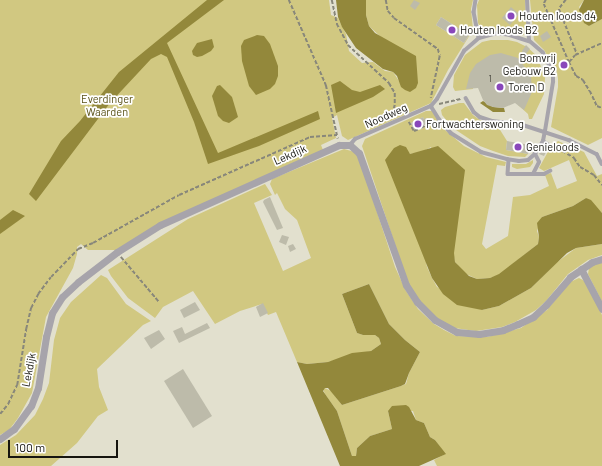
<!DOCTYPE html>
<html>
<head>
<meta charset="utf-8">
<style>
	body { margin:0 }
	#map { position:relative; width:602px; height:466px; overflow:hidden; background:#e2e0ce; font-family:Barlow,sans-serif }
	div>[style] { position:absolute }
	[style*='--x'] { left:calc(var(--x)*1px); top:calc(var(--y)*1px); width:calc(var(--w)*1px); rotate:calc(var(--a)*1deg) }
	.green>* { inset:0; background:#d1c881 }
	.water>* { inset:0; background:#93883b }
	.building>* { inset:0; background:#bdbbaa }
	.path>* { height:1.5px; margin-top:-0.75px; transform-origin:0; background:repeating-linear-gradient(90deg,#88877a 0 4px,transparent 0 6px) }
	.service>* { height:3.5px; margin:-1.75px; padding:0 1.75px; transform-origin:1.75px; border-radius:1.75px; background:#a7a4ab }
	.minor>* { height:7px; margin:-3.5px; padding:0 3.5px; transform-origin:3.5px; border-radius:3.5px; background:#a7a4ab }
	.dots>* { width:11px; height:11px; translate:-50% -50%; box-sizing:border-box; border:2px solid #fff; border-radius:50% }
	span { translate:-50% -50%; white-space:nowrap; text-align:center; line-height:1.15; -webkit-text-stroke:3.5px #fff; paint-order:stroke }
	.number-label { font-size:9px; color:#403e36 }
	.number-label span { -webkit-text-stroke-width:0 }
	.poi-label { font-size:11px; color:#16150f }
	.left { translate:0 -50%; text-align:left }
	.right { translate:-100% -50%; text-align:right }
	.park-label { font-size:11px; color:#595117 }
	.street-label { font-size:11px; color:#16150f }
	.scale { position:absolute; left:8px; top:440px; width:110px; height:18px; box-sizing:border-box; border:2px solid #16150f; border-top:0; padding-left:5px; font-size:12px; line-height:14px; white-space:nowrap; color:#16150f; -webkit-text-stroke:3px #fff; paint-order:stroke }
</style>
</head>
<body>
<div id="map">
	<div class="green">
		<i style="clip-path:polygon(evenodd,0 0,329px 0,331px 15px,338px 18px,346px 34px,349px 51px,362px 63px,373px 62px,385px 71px,393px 72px,405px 90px,382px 38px,369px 26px,366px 15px,366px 0,473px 0,471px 9px,473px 30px,448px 70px,431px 103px,348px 140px,342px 136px,337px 115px,332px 118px,336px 138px,321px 145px,323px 150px,116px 250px,88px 250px,81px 244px,77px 247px,77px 254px,73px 268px,46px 317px,32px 393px,18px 418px,9px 430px,0 435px,0 0,441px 17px,469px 35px,464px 43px,436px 25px,441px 17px)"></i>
		<i style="clip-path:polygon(479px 0,525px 0,527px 34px,520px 36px,502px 32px,487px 33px,483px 32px,478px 23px,477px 5px)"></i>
		<i style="clip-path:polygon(530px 0,584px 0,579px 7px,589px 26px,602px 19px,602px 138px,588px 145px,551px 127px,558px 87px,558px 79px,557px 72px,544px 50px,534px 40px)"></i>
		<i style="clip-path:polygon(491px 40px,508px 40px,517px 42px,527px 47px,537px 56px,545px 78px,544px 94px,532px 119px,529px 119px,528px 114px,518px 105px,521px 102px,473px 84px,473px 89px,455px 91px,453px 87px,454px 75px,465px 55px,482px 42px)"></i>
		<i style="clip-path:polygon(459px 103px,464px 103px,473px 115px,480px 120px,497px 125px,507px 141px,506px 150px,528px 154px,525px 157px,508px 156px,493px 151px,480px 146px,453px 128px,442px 115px,441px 110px,445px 107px)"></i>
		<i style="clip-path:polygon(evenodd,426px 111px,432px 111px,445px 130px,464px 146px,486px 157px,506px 162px,505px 166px,497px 165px,482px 244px,486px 249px,508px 236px,513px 197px,530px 195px,549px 186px,545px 175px,551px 173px,557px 189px,577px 181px,569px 160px,544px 171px,539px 168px,550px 148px,558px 141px,584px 152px,597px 176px,602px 174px,602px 213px,586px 198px,573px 206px,542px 217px,537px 231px,539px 237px,538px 244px,499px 275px,490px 278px,477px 279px,464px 273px,455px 262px,431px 147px,422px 152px,410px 154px,407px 151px,427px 267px,432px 278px,437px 287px,482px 310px,499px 306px,531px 288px,556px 263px,576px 248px,602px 244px,602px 255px,588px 260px,568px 274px,546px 301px,536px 310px,515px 322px,502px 327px,476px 331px,454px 328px,435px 318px,420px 302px,408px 283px,362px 146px,365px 139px,426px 111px,423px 117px,426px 125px,422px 129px,414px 131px,411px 123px,423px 117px)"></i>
		<i style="clip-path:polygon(344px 149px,355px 152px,358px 154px,395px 267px,406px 291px,418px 309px,434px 324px,444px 330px,456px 336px,487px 337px,521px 328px,547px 310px,570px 282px,579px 278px,583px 280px,591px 290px,602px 315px,602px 466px,437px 466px,434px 460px,445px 454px,435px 440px,430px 437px,424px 423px,416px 420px,413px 411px,388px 411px,392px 429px,370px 436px,357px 448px,356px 456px,352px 456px,337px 411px,325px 394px,323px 389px,325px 388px,331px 391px,342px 405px,401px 386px,406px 384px,409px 373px,420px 352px,405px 340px,389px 324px,369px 284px,342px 294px,357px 333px,363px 335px,375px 335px,379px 338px,381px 344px,371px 351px,328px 362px,307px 364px,297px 362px,276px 312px,268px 315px,262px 304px,240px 311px,215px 324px,193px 291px,163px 307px,155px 318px,128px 298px,111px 276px,108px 270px,188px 219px,265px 184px,272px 195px,254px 203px,283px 271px,311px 258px,297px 220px,285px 209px,277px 193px,275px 195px,270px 184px,272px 179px)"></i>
		<i style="clip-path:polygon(533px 160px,533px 163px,530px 167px,517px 169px,512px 167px,512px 164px,526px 164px)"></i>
		<i style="clip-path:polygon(602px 261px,602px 302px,588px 274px,589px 268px,593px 264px)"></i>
		<i style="clip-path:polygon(101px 275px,107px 278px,126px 304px,151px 321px,143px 325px,97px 369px,99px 387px,108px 410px,98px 416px,77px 443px,51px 466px,0 466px,0 445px,16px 435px,35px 415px,43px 399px,49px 383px,54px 340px,60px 318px,71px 302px)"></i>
	</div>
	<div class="water">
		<i style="clip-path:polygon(207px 0,224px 0,167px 43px,218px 153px,318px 111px,320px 119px,259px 146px,208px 164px,194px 122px,167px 57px,161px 54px,151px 59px,110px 103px,36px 201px,29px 194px,61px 141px,80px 121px,119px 72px)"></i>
		<i style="clip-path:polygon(336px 0,366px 0,366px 15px,369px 26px,375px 33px,416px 56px,418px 83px,416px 88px,410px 92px,405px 90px,401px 87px,397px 76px,393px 72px,383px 69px,356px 48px,342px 27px,338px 17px)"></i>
		<i style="clip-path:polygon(584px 0,602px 0,602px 19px,589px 26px,584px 23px,579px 10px)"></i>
		<i style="clip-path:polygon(257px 35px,264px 36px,270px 44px,278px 66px,278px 76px,275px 84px,270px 89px,256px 95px,249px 86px,242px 61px,241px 46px,244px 40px)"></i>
		<i style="clip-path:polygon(212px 39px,214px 47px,211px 51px,202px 56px,197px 57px,193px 55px,192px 51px,197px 43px)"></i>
		<i style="clip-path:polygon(340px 81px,352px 90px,360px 92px,380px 85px,385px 89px,373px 97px,336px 113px,331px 85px)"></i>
		<i style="clip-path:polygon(220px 85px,232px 97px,238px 117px,229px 123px,223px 121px,218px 116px,212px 96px,217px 86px)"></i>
		<i style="clip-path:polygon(483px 101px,493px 107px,504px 108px,505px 112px,493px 112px,480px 103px)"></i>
		<i style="clip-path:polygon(400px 145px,406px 147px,410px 154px,438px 146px,465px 170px,454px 253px,455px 262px,469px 276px,477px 279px,490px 278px,499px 274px,538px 244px,539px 237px,537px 223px,542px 217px,573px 206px,586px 198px,591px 200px,602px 213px,602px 244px,576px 248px,567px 253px,531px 288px,499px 306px,482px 310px,457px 305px,443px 294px,432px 278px,385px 160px,394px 148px)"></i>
		<i style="clip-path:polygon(13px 210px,25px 216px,0 234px,0 220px)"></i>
		<i style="clip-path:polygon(369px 284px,389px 324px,405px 340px,420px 352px,409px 373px,405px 384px,401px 386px,342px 405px,328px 388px,325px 388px,323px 391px,337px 411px,352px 456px,356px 456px,357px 448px,370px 436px,392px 429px,388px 411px,392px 406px,406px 405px,409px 407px,416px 420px,424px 423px,430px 437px,435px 440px,446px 454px,419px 466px,340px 466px,297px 362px,307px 364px,328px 362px,352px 353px,371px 351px,381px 344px,379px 338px,375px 335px,363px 335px,357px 333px,342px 294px)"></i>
	</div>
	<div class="building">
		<i style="clip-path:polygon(414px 0,420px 3px,415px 10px,410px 6px)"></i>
		<i style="clip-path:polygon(511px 7px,519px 14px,510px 25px,502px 18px)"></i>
		<i style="clip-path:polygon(441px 17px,469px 35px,464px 43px,436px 25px)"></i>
		<i style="clip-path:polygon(547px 31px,551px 37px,543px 42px,540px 36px)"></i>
		<i style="clip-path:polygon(526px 45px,530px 49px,523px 57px,522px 51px)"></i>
		<i style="clip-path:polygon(501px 53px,518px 58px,531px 76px,532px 92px,524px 110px,515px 103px,503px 108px,493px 107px,487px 105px,483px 100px,478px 88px,466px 89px,470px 73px,476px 64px,490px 55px)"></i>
		<i style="clip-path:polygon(423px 117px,424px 119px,426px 118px,429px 123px,414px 131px,411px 123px)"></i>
		<i style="clip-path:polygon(507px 141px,530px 145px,528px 154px,506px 150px)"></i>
		<i style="clip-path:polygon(544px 146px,548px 148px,544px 156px,539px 154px)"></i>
		<i style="clip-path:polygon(270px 197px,283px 228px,277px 230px,263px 202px,264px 200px)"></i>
		<i style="clip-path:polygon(282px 235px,289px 237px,286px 245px,279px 242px)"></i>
		<i style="clip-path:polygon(293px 244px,296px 249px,290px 252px,288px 246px)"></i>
		<i style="clip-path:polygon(195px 302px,200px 310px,184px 318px,180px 310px)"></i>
		<i style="clip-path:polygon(263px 303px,268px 313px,260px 317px,256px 307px)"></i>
		<i style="clip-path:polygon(207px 323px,210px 328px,179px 343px,173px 331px,182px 327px,185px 334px)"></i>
		<i style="clip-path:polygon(159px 330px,165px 339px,151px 349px,144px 338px)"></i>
		<i style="clip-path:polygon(183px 369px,212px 416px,193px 428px,164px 381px)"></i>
	</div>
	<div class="path">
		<i style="--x:289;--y:0;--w:93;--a:66.5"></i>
		<i style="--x:326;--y:85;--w:55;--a:77.5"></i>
		<i style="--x:332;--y:0;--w:25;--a:78"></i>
		<i style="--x:337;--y:24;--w:24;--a:62"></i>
		<i style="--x:348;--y:45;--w:56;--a:42.8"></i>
		<i style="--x:389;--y:83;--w:12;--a:59"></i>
		<i style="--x:395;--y:93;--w:12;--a:90"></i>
		<i style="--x:395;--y:105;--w:12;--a:104"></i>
		<i style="--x:386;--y:0;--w:11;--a:80"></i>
		<i style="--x:388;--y:11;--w:9;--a:49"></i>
		<i style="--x:394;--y:18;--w:54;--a:35.2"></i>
		<i style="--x:438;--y:49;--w:7;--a:74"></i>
		<i style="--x:440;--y:56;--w:43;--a:102.1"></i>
		<i style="--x:546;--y:0;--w:4;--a:117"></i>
		<i style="--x:544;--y:4;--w:63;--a:66.7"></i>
		<i style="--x:569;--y:62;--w:16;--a:63"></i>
		<i style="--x:576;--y:76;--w:8;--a:30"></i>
		<i style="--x:583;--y:80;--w:13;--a:58"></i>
		<i style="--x:590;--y:91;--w:17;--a:65"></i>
		<i style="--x:597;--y:106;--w:5;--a:22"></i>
		<i style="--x:566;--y:0;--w:11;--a:128"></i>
		<i style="--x:559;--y:9;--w:48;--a:68.2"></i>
		<i style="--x:569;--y:62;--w:9;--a:-49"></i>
		<i style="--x:575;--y:55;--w:30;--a:-24"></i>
		<i style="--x:439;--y:104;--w:22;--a:-13"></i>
		<i style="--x:409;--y:122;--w:10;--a:61"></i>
		<i style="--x:414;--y:131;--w:5;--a:-22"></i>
		<i style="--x:421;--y:128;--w:15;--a:-28"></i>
		<i style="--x:557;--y:148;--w:20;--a:30"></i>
		<i style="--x:574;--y:158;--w:11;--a:56"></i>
		<i style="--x:580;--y:167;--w:16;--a:30"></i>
		<i style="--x:594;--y:175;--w:13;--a:51"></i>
		<i style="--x:121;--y:257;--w:59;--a:49.8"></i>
		<i style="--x:0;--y:414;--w:13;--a:-51"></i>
		<i style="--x:8;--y:404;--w:21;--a:-65"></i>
		<i style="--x:17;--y:385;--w:57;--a:-80.9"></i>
		<i style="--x:26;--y:329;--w:22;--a:-77"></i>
		<i style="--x:31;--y:308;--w:16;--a:-63"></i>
		<i style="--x:38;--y:294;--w:21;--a:-53"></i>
		<i style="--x:51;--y:277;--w:39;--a:-46"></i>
		<i style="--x:78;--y:249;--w:16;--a:-22"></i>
		<i style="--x:93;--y:243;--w:98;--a:-29.2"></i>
		<i style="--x:179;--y:195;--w:143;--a:-23.9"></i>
		<i style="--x:310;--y:137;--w:27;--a:-4"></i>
	</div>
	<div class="service">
		<i style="--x:476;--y:0;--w:12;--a:99"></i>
		<i style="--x:474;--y:12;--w:26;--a:79"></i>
		<i style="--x:466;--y:98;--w:16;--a:60"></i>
		<i style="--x:474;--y:112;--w:8;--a:40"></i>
		<i style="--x:480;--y:117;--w:13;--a:18"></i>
		<i style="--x:492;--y:121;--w:28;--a:6"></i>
		<i style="--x:520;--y:124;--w:52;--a:18.1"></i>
		<i style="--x:569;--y:140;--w:31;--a:27"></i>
		<i style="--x:597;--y:154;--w:11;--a:63"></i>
		<i style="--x:431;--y:106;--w:15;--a:58"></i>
		<i style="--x:439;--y:119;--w:18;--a:49"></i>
		<i style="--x:451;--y:133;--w:36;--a:32"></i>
		<i style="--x:481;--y:152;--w:27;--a:15"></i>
		<i style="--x:507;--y:159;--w:12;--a:9"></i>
		<i style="--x:519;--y:161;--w:9;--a:-6"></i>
		<i style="--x:528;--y:160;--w:9;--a:-41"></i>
		<i style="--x:535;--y:154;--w:15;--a:-58"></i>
		<i style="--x:543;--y:141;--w:10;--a:-79"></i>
		<i style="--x:545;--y:131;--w:50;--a:-80.7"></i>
		<i style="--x:553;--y:82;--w:9;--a:-90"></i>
		<i style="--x:553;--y:73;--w:22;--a:-117"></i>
		<i style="--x:543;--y:53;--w:18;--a:-139"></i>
		<i style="--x:529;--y:41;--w:41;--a:-92.8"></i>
		<i style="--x:543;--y:141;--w:11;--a:34"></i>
		<i style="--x:350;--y:145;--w:8;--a:-50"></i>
		<i style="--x:355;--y:139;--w:83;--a:-23.5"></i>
		<i style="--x:431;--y:106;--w:9;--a:-49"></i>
		<i style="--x:437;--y:99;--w:55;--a:-60.6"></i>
		<i style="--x:464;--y:51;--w:20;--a:-41"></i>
		<i style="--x:479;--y:38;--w:20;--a:-15"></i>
		<i style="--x:498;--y:33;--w:12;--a:9"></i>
		<i style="--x:510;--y:35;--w:20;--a:18"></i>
		<i style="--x:509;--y:160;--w:14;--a:94"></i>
		<i style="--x:508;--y:174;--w:36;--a:0"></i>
		<i style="--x:544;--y:174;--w:7;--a:-27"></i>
		<i style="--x:533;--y:174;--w:13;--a:-63"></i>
		<i style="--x:539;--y:162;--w:9;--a:-117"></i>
	</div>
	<div class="minor">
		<i style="--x:581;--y:269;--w:45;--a:62.3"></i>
		<i style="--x:0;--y:439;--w:17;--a:-36"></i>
		<i style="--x:14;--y:429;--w:29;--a:-54"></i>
		<i style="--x:31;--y:406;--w:19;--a:-69"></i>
		<i style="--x:38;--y:388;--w:52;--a:-81.1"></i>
		<i style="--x:46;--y:337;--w:25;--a:-76"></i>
		<i style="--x:52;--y:313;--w:19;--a:-58"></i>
		<i style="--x:62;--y:297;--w:22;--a:-43"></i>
		<i style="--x:78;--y:282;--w:49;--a:-37.6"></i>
		<i style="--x:117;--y:252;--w:51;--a:-32.1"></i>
		<i style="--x:160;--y:225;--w:196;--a:-24.1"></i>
		<i style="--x:339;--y:145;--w:11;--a:0"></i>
		<i style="--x:350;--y:145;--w:12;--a:42"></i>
		<i style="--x:359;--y:153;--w:140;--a:70.4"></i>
		<i style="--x:406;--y:285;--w:20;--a:57"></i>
		<i style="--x:417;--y:302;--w:25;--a:45"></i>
		<i style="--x:435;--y:320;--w:25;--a:29"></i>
		<i style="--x:457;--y:332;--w:22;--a:5"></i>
		<i style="--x:479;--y:334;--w:24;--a:-9"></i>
		<i style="--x:503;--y:330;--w:16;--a:-22"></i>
		<i style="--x:518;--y:324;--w:17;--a:-25"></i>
		<i style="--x:533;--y:317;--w:18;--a:-43"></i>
		<i style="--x:546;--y:305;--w:37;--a:-49"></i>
		<i style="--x:570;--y:277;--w:27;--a:-34"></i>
		<i style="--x:592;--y:262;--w:10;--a:-17"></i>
	</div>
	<div class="dots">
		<i style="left:511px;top:16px;background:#8947bb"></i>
		<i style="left:452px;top:30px;background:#8947bb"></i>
		<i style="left:564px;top:65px;background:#8947bb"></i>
		<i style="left:500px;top:87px;background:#8947bb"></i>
		<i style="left:418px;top:124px;background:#8947bb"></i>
		<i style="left:518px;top:147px;background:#8947bb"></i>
	</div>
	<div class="number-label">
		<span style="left:490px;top:79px">1</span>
	</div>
	<div class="poi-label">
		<span class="left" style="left:519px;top:16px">Houten loods d4</span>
		<span class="left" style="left:460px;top:30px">Houten loods B2</span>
		<span class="right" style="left:556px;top:65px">Bomvrij<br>Gebouw B2</span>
		<span class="left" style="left:508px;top:87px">Toren D</span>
		<span class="left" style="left:426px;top:124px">Fortwachterswoning</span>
		<span class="left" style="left:526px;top:147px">Genieloods</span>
	</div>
	<div class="park-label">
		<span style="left:107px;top:106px">Everdinger<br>Waarden</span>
	</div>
	<div class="street-label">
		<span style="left:386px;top:116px;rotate:-24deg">Noodweg</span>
		<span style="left:290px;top:155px;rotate:-24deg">Lekdijk</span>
		<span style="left:29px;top:370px;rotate:-79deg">Lekdijk</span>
	</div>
	<div class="scale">100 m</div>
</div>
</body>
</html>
